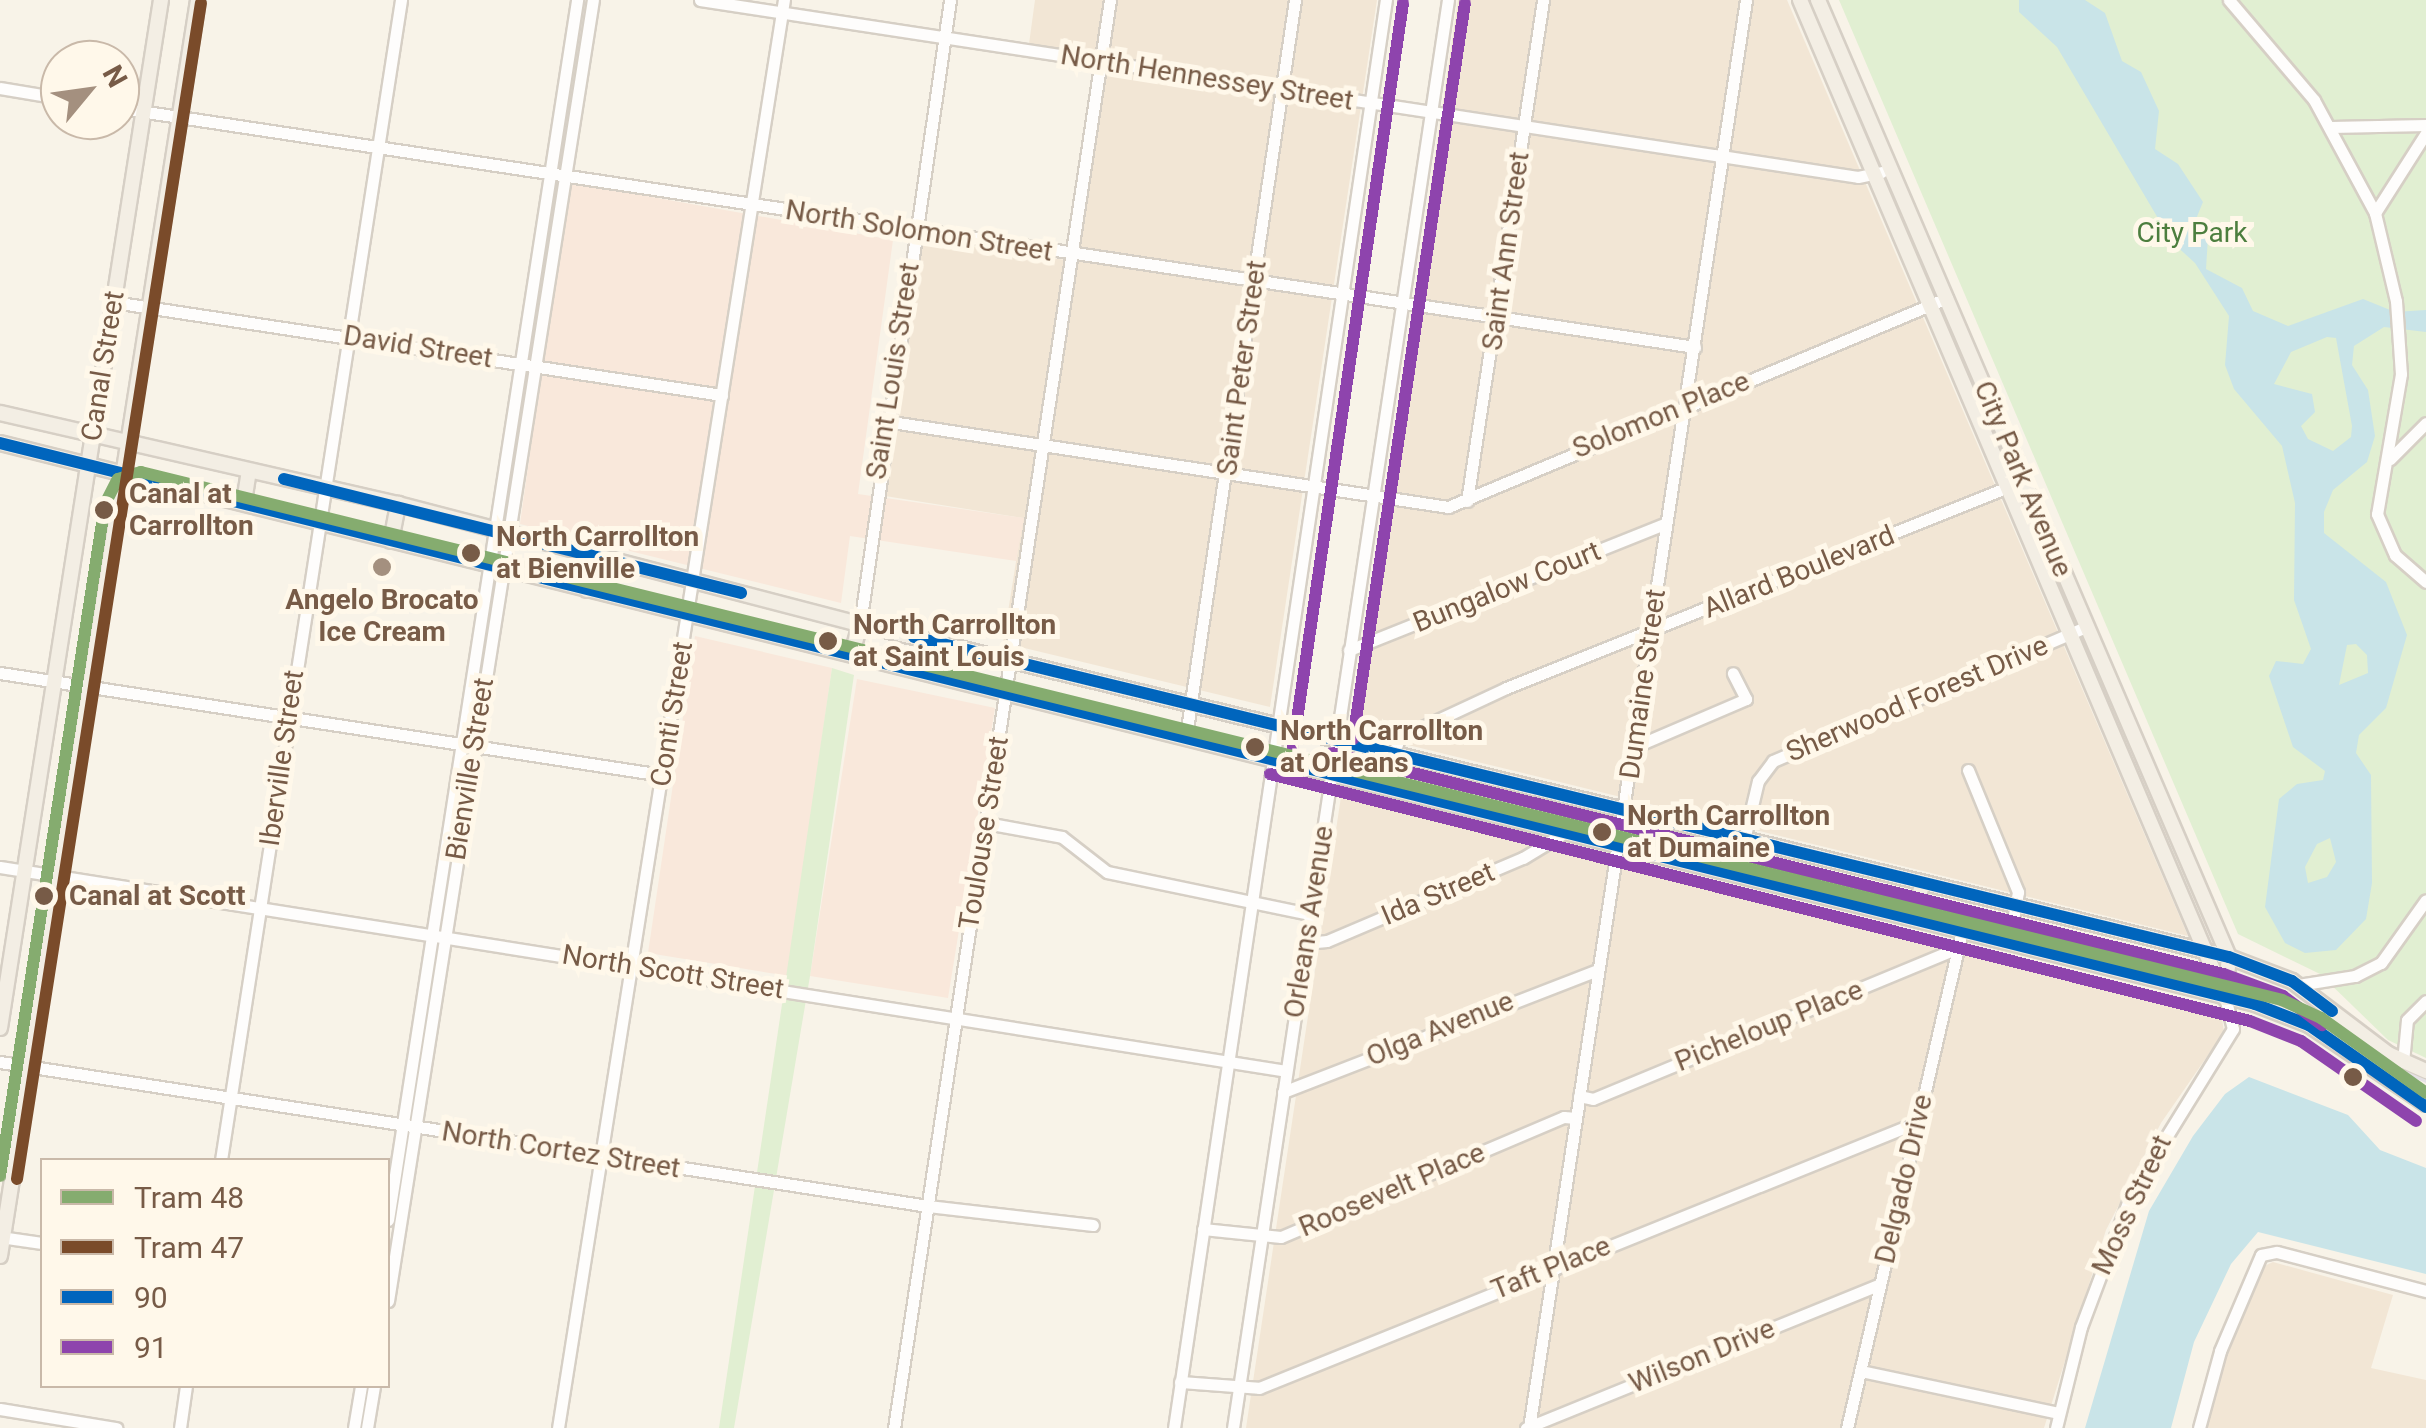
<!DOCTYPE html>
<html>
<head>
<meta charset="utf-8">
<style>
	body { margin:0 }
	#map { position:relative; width:2426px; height:1428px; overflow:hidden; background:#f8f3e8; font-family:Roboto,sans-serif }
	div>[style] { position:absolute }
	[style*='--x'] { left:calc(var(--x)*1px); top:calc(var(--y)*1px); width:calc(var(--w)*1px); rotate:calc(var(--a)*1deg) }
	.residential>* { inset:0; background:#f2e6d5 }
	.commercial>* { inset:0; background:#f9e8db }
	.green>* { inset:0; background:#e1efd2 }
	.water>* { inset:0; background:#c9e4e8 }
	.roads { filter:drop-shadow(2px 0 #d6cfc5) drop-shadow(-2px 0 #d6cfc5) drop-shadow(0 2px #d6cfc5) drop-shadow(0 -2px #d6cfc5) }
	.minor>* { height:11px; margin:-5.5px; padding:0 5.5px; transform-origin:5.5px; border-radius:5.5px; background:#fefdfc }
	.major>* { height:14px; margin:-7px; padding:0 7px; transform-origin:7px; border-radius:7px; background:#f3eee4 }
	.tram>* { height:2.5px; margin:-1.25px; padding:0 1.25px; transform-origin:1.25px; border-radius:1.25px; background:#e5e1e5 }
	.bus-1>* { height:12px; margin:-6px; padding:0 6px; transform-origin:6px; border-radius:6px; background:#0065bd }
	.bus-2>* { height:12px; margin:-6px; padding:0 6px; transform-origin:6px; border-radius:6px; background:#8e44ad }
	.tram-1>* { height:12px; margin:-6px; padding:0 6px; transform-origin:6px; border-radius:6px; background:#85ac6f }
	.tram-2>* { height:12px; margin:-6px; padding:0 6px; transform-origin:6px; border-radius:6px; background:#7a4b2a }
	.dots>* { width:28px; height:28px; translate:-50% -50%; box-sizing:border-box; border:5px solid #fff8ea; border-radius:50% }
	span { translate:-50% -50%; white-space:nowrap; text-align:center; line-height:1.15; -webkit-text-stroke:10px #fff8ea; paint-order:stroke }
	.street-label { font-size:28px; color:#775b47 }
	.park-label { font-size:28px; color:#4c7e3e }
	.stop-label { font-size:28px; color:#775b47; font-weight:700 }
	.left { translate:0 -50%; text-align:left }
	.poi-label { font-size:28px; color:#775b47; font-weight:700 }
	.legend { position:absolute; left:40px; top:1158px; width:350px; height:230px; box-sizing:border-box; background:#fff8ea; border:2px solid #c9b9a9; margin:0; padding:12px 18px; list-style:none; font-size:30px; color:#775b47 }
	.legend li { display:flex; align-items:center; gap:20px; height:50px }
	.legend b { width:50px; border:2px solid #c9b9a9 }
	.north { position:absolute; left:40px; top:40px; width:100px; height:100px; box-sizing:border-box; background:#fff8ea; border:2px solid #c9b9a9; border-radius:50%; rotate:61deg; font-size:28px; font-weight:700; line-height:40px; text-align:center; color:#775b47 }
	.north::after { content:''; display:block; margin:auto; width:35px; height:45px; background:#a4907f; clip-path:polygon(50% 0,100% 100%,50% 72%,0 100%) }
</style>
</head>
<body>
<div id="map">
	<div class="residential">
		<i style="clip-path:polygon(1035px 0,1377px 0,1270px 707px,1003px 643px,1023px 518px,885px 496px,922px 238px,1078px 262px,1106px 57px,1029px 44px)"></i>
		<i style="clip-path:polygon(1458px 0,1787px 0,2188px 936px,1351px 731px)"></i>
		<i style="clip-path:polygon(1342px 790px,2221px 1012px,2224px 1032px,2161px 1123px,2106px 1230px,2044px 1428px,1246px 1428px)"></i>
		<i style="clip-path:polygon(2273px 1262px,2393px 1295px,2371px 1368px,2426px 1380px,2426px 1428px,2207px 1428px,2219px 1373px,2260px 1268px)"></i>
	</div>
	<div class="commercial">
		<i style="clip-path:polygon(568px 182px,893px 240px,858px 494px,1024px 518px,1016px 561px,850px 536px,841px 603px,520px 524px)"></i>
		<i style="clip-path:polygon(695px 636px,832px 668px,788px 976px,648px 953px)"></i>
		<i style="clip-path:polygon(857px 679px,995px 708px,948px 998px,810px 976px)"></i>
	</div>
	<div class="green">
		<i style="clip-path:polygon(1839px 0,2426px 0,2426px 1058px,2388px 1040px,2320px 974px,2238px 934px)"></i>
		<i style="clip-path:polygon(832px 668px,854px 675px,810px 976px,734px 1428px,719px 1428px)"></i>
	</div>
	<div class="water">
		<i style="clip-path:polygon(evenodd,2019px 0,2085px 0,2105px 13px,2122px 61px,2141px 72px,2159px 111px,2155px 149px,2178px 164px,2203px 202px,2196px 219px,2208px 237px,2206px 269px,2242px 288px,2253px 311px,2288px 326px,2363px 299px,2395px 312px,2426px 310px,2426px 332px,2384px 327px,2354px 346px,2352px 365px,2368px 390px,2375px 436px,2367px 462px,2333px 490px,2324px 512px,2324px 533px,2386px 582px,2407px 635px,2386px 708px,2359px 735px,2356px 753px,2371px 775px,2372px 883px,2366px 919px,2336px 950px,2305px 953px,2285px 943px,2265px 907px,2279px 799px,2297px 784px,2323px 780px,2325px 771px,2293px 747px,2269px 676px,2276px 661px,2303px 664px,2311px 649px,2294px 600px,2295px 503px,2282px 446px,2234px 389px,2225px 365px,2229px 316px,2195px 263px,2172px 242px,2057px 47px,2019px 12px,2019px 0,2327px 337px,2336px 338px,2352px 426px,2351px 437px,2333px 451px,2308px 439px,2301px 426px,2315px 412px,2312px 394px,2274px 384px,2291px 352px,2327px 337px,2019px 0,2356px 644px,2367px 655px,2368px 673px,2339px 685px,2347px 645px,2356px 644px,2019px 0,2330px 838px,2336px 862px,2327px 877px,2308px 883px,2305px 867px,2317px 844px,2330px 838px)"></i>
		<i style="clip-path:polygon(2249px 1077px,2348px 1115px,2380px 1150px,2426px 1168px,2426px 1274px,2258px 1232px,2231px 1264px,2194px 1342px,2171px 1428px,2085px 1428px,2149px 1211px,2193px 1136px,2225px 1094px)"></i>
	</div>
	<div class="roads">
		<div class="minor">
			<i style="--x:700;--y:0;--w:1171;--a:8.69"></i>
			<i style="--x:1858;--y:177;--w:24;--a:-12"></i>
			<i style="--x:2229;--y:0;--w:131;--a:49.6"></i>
			<i style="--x:2314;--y:100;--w:128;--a:61.6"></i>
			<i style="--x:2375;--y:213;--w:90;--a:76.6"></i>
			<i style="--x:2396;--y:301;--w:73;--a:86.1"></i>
			<i style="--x:2401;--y:374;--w:142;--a:99.7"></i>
			<i style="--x:2377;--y:514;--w:45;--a:66.3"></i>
			<i style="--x:2395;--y:555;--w:41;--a:41.1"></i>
			<i style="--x:0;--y:88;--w:61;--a:9.5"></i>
			<i style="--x:120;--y:108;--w:1593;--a:8.63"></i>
			<i style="--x:2331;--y:127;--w:95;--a:-1.2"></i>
			<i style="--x:2375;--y:213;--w:95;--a:-57.5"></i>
			<i style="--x:113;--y:302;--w:616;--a:8.68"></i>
			<i style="--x:885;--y:421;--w:570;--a:8.68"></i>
			<i style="--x:1448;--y:507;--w:541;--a:-22.73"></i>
			<i style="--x:2390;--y:459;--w:51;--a:-45"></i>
			<i style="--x:1467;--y:501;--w:507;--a:-81.37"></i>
			<i style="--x:860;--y:624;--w:630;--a:-81.79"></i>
			<i style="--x:1349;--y:650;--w:341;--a:-21.8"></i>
			<i style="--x:0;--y:673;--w:670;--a:8.76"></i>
			<i style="--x:1186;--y:736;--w:744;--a:-81.58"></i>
			<i style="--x:1634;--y:747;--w:122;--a:-23.2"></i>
			<i style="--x:1746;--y:699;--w:29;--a:-117"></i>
			<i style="--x:1968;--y:770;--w:132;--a:67.7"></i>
			<i style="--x:2018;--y:892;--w:51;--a:100.2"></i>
			<i style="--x:1384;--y:785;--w:49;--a:-72.3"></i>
			<i style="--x:1399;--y:738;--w:118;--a:-25"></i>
			<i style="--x:1506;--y:688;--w:557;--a:-21.82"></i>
			<i style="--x:986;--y:823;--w:77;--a:10.4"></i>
			<i style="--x:1062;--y:837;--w:57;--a:37.9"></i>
			<i style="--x:1107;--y:872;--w:206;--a:11.7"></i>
			<i style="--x:1744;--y:840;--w:61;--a:-76.7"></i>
			<i style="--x:1758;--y:781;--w:25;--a:-53"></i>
			<i style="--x:1773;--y:761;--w:340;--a:-23.2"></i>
			<i style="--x:0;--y:867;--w:1302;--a:9.01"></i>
			<i style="--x:1305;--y:943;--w:22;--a:-5"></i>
			<i style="--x:1327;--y:941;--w:213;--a:-23"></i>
			<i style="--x:1523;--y:858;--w:50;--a:-31.2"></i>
			<i style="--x:2298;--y:985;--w:58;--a:-9"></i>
			<i style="--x:2355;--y:976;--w:29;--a:-27"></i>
			<i style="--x:2381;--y:963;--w:77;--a:-54.5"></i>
			<i style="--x:0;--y:1062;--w:939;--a:8.82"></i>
			<i style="--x:928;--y:1206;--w:166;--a:6.6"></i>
			<i style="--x:2403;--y:1062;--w:42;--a:-84.6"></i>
			<i style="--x:2407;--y:1020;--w:27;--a:-45"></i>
			<i style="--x:1283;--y:1092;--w:337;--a:-21.2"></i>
			<i style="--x:1579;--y:1096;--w:14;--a:12"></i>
			<i style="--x:1593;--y:1099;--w:395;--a:-22.5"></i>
			<i style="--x:221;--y:1160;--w:1174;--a:-81.18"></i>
			<i style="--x:388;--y:1220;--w:1235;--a:-81.19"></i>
			<i style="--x:1203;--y:1229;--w:78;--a:5.9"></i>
			<i style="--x:1281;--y:1237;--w:307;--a:-23"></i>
			<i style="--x:1564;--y:1117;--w:12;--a:5"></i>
			<i style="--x:0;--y:1237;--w:42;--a:8.1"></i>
			<i style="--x:388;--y:1301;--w:1317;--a:-81.05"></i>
			<i style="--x:1861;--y:1371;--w:202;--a:12"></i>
			<i style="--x:1180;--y:1382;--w:79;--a:4.3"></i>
			<i style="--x:1259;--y:1388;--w:711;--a:-21.98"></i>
			<i style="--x:0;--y:1409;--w:118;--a:9.3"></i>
			<i style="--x:180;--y:1428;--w:42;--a:-81.9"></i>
			<i style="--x:354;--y:1428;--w:43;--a:-80.5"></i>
			<i style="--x:367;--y:1428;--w:43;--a:-80.5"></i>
			<i style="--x:558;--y:1428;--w:1446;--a:-81.01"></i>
			<i style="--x:894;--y:1428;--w:1444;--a:-81.4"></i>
			<i style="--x:1174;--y:1428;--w:1444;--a:-81.56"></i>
			<i style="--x:1233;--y:1428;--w:1444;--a:-81.44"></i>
			<i style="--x:1526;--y:1428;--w:381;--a:-22.1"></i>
			<i style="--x:1529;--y:1428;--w:1444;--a:-81.36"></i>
			<i style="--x:1847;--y:1428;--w:510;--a:-76.97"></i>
			<i style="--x:2056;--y:1428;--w:104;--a:-76.1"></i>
			<i style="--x:2081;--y:1327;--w:142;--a:-69.4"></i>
			<i style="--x:2131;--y:1194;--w:194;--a:-58.3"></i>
			<i style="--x:2233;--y:1029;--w:32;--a:-104"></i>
			<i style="--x:2199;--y:1428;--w:80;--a:-74.7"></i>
			<i style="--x:2220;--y:1351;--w:104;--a:-66.9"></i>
			<i style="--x:2261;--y:1255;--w:16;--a:-11"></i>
			<i style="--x:2277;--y:1252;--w:154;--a:14.7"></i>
		</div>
		<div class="major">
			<i style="--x:1800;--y:0;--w:1085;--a:66.93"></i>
			<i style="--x:1818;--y:0;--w:1042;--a:66.76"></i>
			<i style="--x:2229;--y:957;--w:38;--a:96"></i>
			<i style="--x:0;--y:413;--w:408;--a:12.9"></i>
			<i style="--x:398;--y:504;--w:477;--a:14.6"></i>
			<i style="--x:860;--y:624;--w:1409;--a:13.67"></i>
			<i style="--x:2229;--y:957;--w:67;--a:20.9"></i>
			<i style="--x:2292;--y:981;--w:121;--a:37.2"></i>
			<i style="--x:2388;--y:1054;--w:42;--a:24.1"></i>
			<i style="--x:0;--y:443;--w:2324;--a:13.97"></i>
			<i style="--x:2255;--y:1004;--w:58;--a:21.3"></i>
			<i style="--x:2309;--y:1025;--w:141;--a:34"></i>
			<i style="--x:244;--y:502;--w:30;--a:-81"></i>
			<i style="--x:391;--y:541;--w:38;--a:-79"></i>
			<i style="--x:587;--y:590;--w:36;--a:-79"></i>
			<i style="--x:852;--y:654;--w:31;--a:-75"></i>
			<i style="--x:1915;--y:919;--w:36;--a:-79"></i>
			<i style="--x:0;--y:1028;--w:1041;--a:-81.1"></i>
			<i style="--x:0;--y:1256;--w:1272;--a:-81.04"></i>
		</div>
	</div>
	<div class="tram">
		<i style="--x:2370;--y:1057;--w:61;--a:23.2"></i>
	</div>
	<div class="bus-1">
		<i style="--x:0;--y:443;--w:2324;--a:13.97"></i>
		<i style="--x:2255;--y:1004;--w:58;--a:21.3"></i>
		<i style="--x:2309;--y:1025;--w:143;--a:35"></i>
		<i style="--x:284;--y:479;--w:471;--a:14"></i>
		<i style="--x:914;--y:637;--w:1353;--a:13.68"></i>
		<i style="--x:2229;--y:957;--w:67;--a:20.9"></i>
		<i style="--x:2292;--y:981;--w:50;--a:36.9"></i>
	</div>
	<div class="bus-2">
		<i style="--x:1353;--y:739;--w:744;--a:-81.35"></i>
		<i style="--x:1332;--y:753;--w:919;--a:13.92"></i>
		<i style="--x:2224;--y:974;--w:63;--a:20.4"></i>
		<i style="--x:2283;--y:996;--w:49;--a:36.6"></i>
		<i style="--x:1291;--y:760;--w:765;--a:-81.58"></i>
		<i style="--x:1270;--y:774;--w:1011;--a:14.15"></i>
		<i style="--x:2250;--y:1021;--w:55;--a:21.4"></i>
		<i style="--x:2301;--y:1041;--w:140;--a:34.8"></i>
	</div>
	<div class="tram-1">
		<i style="--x:0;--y:1176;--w:680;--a:-81.12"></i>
		<i style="--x:105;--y:504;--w:28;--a:-63"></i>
		<i style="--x:118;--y:479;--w:24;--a:-17"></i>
		<i style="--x:141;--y:472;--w:2205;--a:13.85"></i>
		<i style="--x:2282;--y:1000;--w:43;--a:24.8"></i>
		<i style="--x:2321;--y:1018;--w:129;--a:35.5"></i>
	</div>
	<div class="tram-2">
		<i style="--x:17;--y:1179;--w:1190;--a:-81.11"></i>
	</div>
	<div class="dots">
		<i style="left:104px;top:510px;background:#775b47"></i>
		<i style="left:471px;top:553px;background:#775b47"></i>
		<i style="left:382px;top:567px;background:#a4907f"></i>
		<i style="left:828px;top:641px;background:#775b47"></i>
		<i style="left:1255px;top:747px;background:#775b47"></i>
		<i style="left:1602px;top:832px;background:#775b47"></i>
		<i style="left:44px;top:896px;background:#775b47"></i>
		<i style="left:2353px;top:1077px;background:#775b47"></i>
	</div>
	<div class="street-label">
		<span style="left:1207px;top:78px;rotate:9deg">North Hennessey Street</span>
		<span style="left:919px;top:231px;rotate:9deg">North Solomon Street</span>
		<span style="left:1506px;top:251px;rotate:-82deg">Saint Ann Street</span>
		<span style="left:418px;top:347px;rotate:9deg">David Street</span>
		<span style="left:103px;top:366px;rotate:-81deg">Canal Street</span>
		<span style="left:1242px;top:368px;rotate:-82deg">Saint Peter Street</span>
		<span style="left:893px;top:371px;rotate:-81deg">Saint Louis Street</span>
		<span style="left:1661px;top:415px;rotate:-22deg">Solomon Place</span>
		<span style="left:2023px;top:479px;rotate:67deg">City Park Avenue</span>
		<span style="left:1799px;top:572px;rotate:-22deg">Allard Boulevard</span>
		<span style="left:1507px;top:587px;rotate:-22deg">Bungalow Court</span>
		<span style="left:1643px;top:684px;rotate:-82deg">Dumaine Street</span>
		<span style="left:1917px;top:699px;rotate:-23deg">Sherwood Forest Drive</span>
		<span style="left:672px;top:714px;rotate:-81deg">Conti Street</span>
		<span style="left:282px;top:758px;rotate:-82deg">Iberville Street</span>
		<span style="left:470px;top:769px;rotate:-81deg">Bienville Street</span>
		<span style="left:984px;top:833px;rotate:-81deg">Toulouse Street</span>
		<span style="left:1438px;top:894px;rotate:-23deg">Ida Street</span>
		<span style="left:1309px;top:922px;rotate:-81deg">Orleans Avenue</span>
		<span style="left:673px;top:972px;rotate:9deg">North Scott Street</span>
		<span style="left:1769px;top:1026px;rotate:-22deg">Picheloup Place</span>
		<span style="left:1440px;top:1029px;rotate:-22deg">Olga Avenue</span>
		<span style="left:561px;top:1150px;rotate:9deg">North Cortez Street</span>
		<span style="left:1904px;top:1179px;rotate:-77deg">Delgado Drive</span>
		<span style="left:1392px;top:1190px;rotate:-23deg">Roosevelt Place</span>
		<span style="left:2132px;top:1205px;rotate:-65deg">Moss Street</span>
		<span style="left:1551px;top:1268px;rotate:-22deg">Taft Place</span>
		<span style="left:1702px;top:1356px;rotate:-22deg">Wilson Drive</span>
	</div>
	<div class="park-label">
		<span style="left:2192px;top:233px">City Park</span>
	</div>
	<div class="stop-label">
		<span class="left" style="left:129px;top:510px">Canal at<br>Carrollton</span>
		<span class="left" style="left:496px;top:553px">North Carrollton<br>at Bienville</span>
		<span class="left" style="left:853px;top:641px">North Carrollton<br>at Saint Louis</span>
		<span class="left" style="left:1280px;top:747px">North Carrollton<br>at Orleans</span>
		<span class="left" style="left:1627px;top:832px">North Carrollton<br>at Dumaine</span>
		<span class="left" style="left:69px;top:896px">Canal at Scott</span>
	</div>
	<div class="poi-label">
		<span style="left:382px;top:616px">Angelo Brocato<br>Ice Cream</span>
	</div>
	<ul class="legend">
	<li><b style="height:12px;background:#85ac6f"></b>Tram 48</li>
	<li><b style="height:12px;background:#7a4b2a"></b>Tram 47</li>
	<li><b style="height:12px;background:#0065bd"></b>90</li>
	<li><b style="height:12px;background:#8e44ad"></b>91</li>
	</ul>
	<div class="north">N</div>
</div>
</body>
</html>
